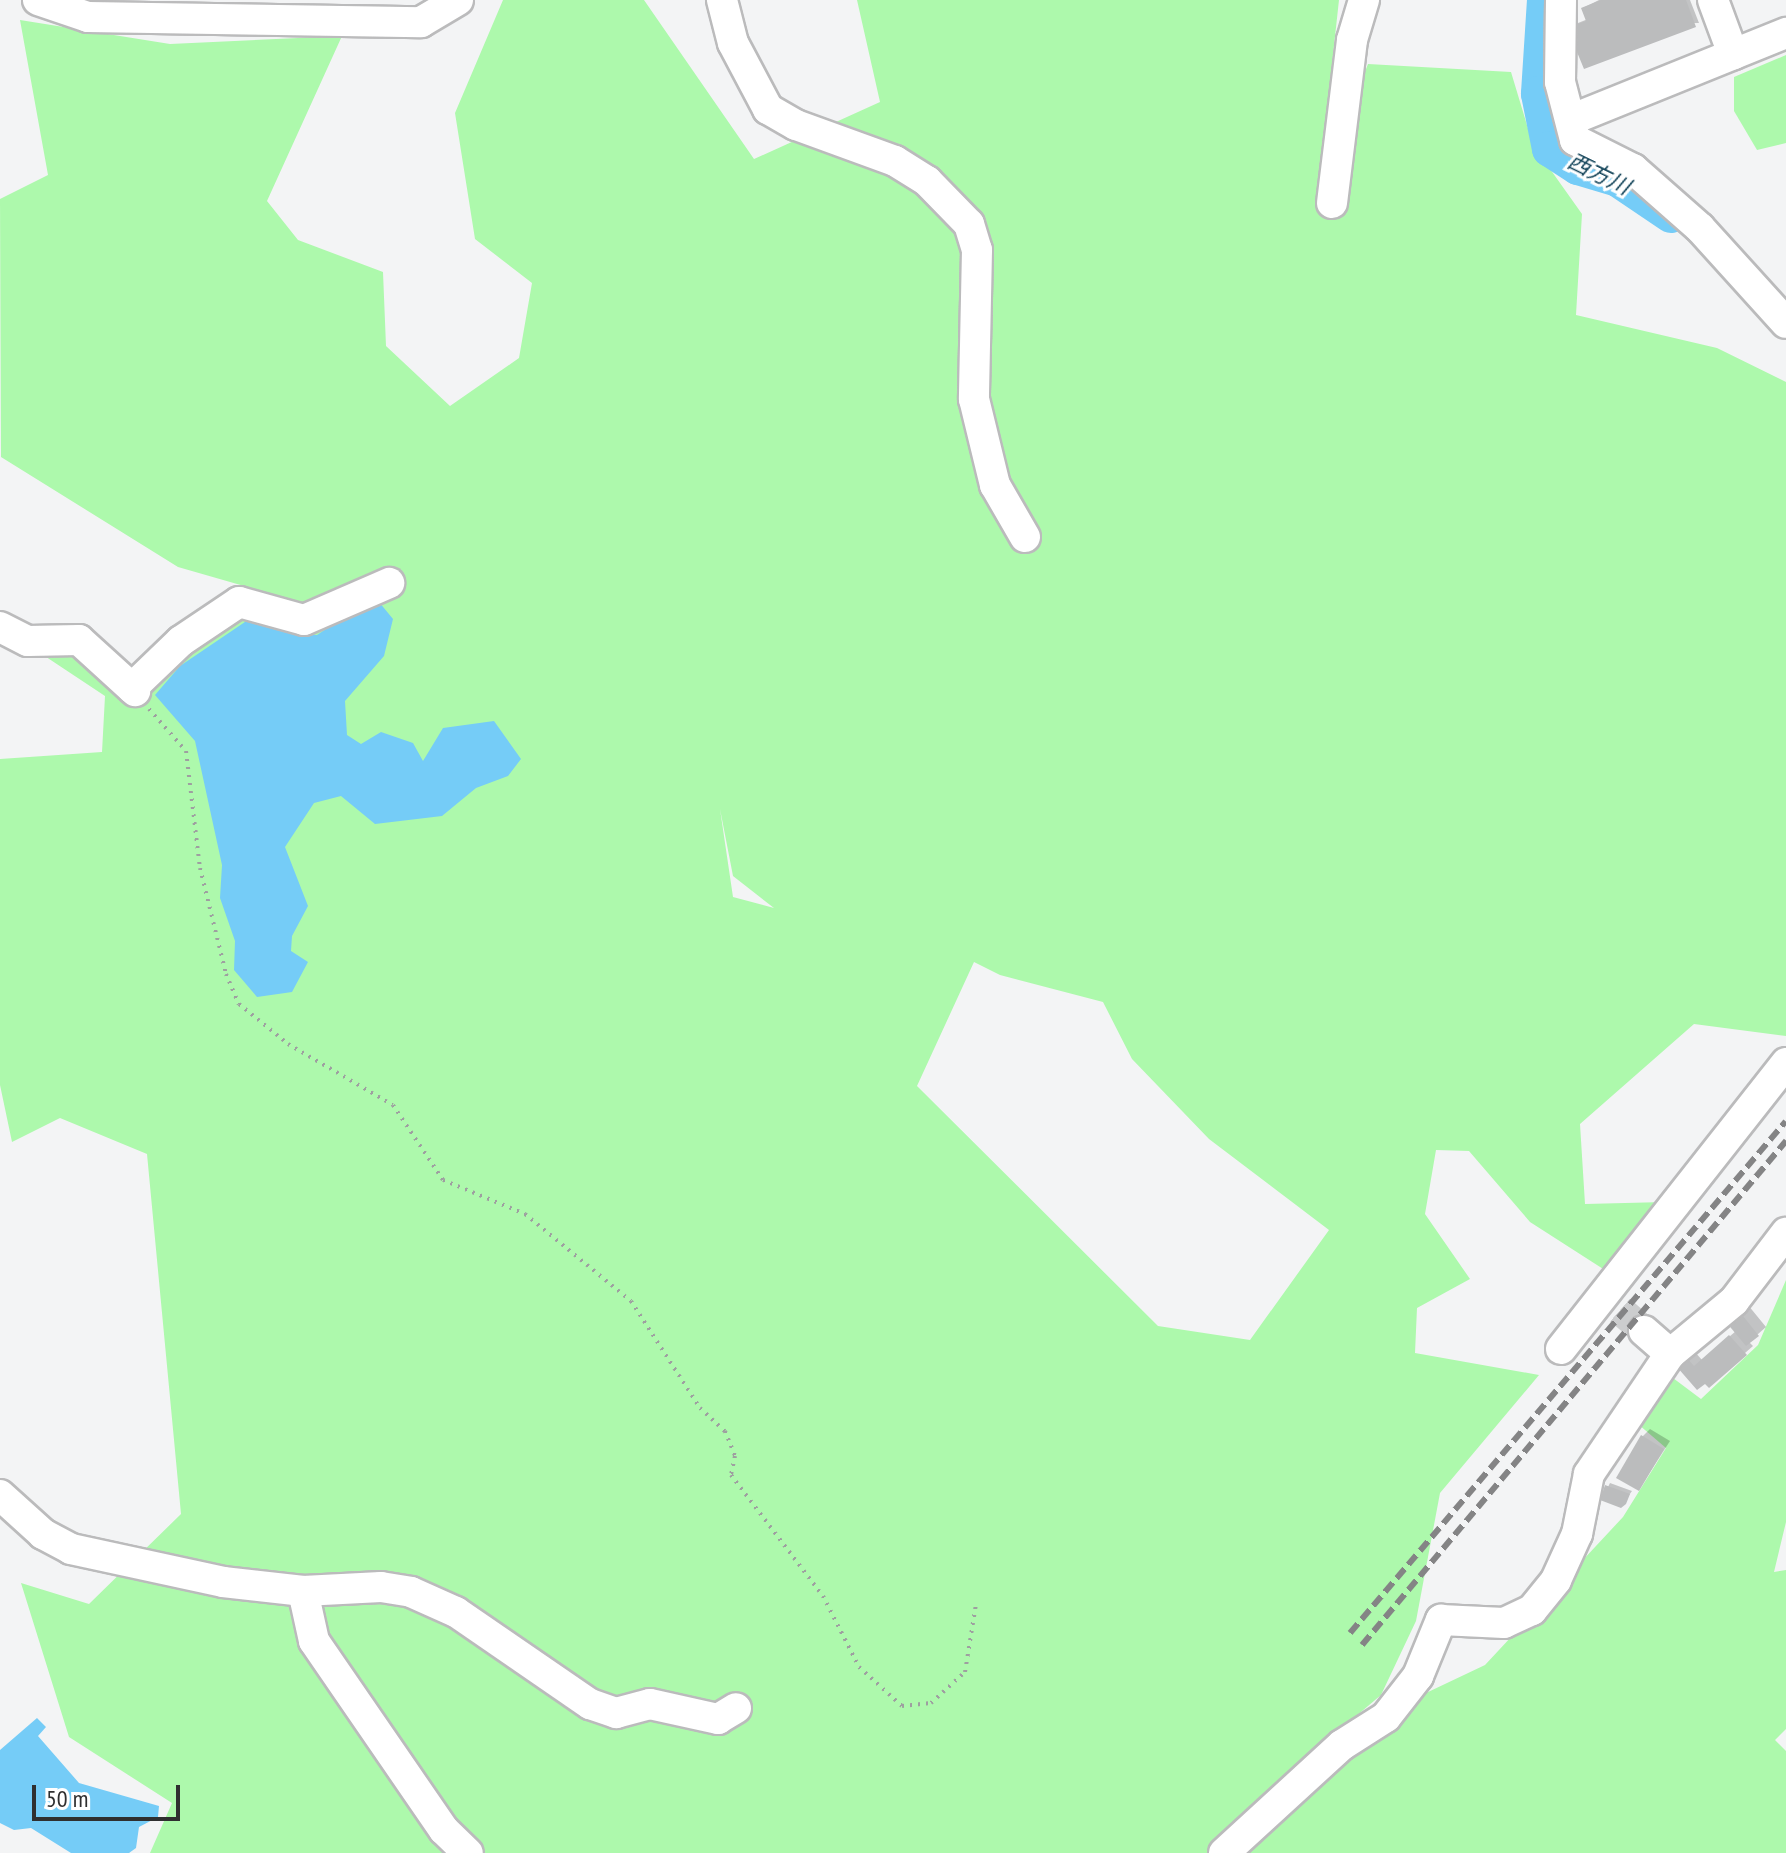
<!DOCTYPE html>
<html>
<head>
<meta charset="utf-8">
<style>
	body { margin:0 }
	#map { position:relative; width:1786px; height:1853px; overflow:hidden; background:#f3f4f5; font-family:"PT Sans Narrow","Noto Sans JP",sans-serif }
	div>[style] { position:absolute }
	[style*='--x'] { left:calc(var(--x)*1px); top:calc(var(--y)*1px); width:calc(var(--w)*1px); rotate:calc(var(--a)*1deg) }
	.green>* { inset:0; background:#adf9ac }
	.water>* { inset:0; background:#75ccf7 }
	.shadow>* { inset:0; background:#0003 }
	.river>* { height:36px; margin:-18px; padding:0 18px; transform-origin:18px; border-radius:18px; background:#75ccf7 }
	.building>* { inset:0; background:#bbbcbd }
	.minor-tunnel>* { height:30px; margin-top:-15px; transform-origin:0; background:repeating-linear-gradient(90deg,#cccdce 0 30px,transparent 0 45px) }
	.path>* { height:4px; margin-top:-2px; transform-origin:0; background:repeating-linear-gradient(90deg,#9e9fa0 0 2px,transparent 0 8px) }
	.roads { filter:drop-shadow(2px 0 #bbbbbc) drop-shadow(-2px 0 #bbbbbc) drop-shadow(0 2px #bbbbbc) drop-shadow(0 -2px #bbbbbc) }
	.minor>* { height:30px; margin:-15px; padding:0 15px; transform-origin:15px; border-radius:15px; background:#fff }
	.rail>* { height:6px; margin-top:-3px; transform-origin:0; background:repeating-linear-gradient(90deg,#848485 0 12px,transparent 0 18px) }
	span { translate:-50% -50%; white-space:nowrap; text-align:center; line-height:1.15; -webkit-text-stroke:6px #fff; paint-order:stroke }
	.water-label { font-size:22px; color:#0e4056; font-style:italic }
	.scale { position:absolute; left:32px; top:1785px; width:148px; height:36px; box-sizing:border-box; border:4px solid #2f2f30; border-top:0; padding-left:10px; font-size:24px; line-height:28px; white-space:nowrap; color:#2f2f30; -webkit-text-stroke:6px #fff; paint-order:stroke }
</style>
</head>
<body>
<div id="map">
	<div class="green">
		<i style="clip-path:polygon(evenodd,503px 0,644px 0,754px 159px,880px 102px,857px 0,1339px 0,1318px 191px,1368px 64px,1511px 72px,1533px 145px,1582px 214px,1576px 315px,1717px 348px,1786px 382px,1786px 1036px,1694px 1024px,1580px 1124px,1585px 1204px,1665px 1202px,1611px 1274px,1530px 1222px,1469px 1151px,1436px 1150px,1425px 1214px,1470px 1279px,1417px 1308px,1415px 1353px,1539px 1375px,1440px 1493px,1416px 1621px,1381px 1695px,1329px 1739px,1485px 1665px,1623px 1517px,1666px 1448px,1638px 1424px,1669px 1375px,1701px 1399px,1758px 1345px,1786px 1280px,1786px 1522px,1774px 1572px,1786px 1570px,1786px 1729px,1775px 1740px,1786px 1751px,1786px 1853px,150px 1853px,172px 1803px,69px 1737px,21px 1583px,89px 1604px,181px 1514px,147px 1154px,60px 1118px,12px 1142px,0 1085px,0 759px,102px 752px,105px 696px,10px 633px,0 645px,0 625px,74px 638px,135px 691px,244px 586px,178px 567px,1px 457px,0 199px,48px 175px,20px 20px,170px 44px,342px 36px,267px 201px,298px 240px,383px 272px,386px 346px,450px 406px,519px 358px,532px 283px,475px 239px,455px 113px,503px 0,720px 809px,733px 876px,774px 908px,733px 897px,720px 809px,503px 0,974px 962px,1000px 975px,1103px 1002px,1132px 1059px,1209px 1139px,1329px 1230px,1250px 1340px,1158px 1326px,917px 1086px,974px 962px)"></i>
		<i style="clip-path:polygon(1786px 55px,1786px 143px,1757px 150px,1734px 111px,1734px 77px)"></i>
	</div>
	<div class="water">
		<i style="clip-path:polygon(379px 602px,393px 619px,384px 656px,345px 701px,347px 735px,361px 744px,381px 732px,413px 743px,423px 761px,443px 728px,494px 721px,521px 759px,508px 776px,476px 788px,442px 816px,375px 824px,341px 796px,314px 803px,285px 847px,308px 906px,292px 936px,291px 951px,308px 962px,292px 992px,257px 997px,234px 970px,235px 941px,220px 898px,222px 865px,195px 741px,155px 695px,180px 666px,261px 611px,295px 634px,317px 635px,362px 605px)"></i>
		<i style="clip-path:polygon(37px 1718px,46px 1727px,38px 1736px,79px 1783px,159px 1806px,158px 1817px,139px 1827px,136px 1848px,129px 1853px,71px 1853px,31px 1828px,14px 1830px,0 1823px,0 1750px)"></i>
	</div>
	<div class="shadow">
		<i style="clip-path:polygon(1599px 0,1690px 0,1699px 23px,1573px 25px,1588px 19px,1583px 8px)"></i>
		<i style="clip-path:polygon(1748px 1305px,1766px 1327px,1749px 1342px,1753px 1346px,1745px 1353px,1709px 1385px,1680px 1367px,1695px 1352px,1702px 1360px,1736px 1331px,1729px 1322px)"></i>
		<i style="clip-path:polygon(1650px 1429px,1670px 1441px,1639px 1489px,1642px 1437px)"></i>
		<i style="clip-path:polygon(1610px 1483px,1632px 1491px,1624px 1502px,1602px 1499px)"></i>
	</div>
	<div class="river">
		<i style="--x:1545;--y:0;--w:94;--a:93.7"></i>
		<i style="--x:1539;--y:94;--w:56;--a:78.7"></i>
		<i style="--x:1550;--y:149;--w:33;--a:33"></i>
		<i style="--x:1578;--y:167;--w:42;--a:16.7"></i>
		<i style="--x:1618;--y:179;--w:64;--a:34.2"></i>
	</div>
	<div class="building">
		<i style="clip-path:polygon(1601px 0,1686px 0,1696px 27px,1584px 69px,1567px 28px,1586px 21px,1581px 8px)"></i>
		<i style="clip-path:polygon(1739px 1311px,1759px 1336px,1746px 1346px,1726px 1322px)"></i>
		<i style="clip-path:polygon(1729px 1335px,1747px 1355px,1709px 1388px,1705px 1384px,1697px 1390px,1677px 1367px,1687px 1358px,1694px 1366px)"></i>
		<i style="clip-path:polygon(1641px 1435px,1664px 1449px,1639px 1491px,1616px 1478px)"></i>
		<i style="clip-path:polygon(1605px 1485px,1630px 1494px,1626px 1504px,1621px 1508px,1600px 1500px)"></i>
	</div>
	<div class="minor-tunnel">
		<i style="--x:1620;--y:1310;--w:32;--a:41"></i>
	</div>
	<div class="path">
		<i style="--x:149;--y:709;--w:56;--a:48.6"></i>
		<i style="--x:186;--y:751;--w:118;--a:83.2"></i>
		<i style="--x:200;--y:868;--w:109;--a:76.2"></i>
		<i style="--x:226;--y:974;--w:33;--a:67"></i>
		<i style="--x:239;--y:1004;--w:63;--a:39.2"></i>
		<i style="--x:288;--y:1044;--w:121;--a:30.2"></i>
		<i style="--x:393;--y:1105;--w:90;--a:56.3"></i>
		<i style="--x:443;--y:1180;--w:89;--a:22.5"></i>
		<i style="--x:525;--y:1214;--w:137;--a:39.4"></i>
		<i style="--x:631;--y:1301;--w:127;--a:57.2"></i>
		<i style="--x:700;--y:1408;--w:34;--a:43"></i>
		<i style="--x:725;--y:1431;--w:27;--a:68"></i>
		<i style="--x:735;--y:1456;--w:19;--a:102"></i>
		<i style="--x:731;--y:1475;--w:152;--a:52.8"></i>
		<i style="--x:823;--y:1596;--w:80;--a:63.1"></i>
		<i style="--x:859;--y:1667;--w:58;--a:42.2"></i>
		<i style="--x:902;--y:1706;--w:29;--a:-6"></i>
		<i style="--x:931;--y:1703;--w:46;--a:-42.4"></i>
		<i style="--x:965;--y:1672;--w:69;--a:-80.8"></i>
	</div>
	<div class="roads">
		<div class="minor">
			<i style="--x:38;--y:0;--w:53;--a:18.8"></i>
			<i style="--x:88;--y:17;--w:333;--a:0.9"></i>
			<i style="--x:421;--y:22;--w:43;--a:-30.7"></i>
			<i style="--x:722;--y:0;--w:44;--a:75.7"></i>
			<i style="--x:733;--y:43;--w:75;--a:62.1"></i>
			<i style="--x:768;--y:109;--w:32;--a:30"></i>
			<i style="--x:796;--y:125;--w:105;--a:20"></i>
			<i style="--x:895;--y:161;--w:38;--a:32"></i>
			<i style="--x:927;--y:181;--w:60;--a:45.7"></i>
			<i style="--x:969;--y:224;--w:27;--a:73"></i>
			<i style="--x:977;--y:250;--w:149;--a:91.2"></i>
			<i style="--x:974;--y:399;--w:89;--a:76.3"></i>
			<i style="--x:995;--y:485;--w:60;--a:60"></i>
			<i style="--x:1561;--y:0;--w:82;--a:90.7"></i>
			<i style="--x:1560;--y:82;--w:60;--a:75.5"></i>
			<i style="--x:1575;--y:140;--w:65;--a:26.6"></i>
			<i style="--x:1633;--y:169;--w:89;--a:41.4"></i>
			<i style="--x:1700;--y:228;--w:128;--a:47.8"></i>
			<i style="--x:1713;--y:0;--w:58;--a:69.7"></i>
			<i style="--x:1573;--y:119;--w:230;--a:-22"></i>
			<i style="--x:1332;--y:203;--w:164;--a:-83"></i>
			<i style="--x:1352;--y:40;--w:42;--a:-73.3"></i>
			<i style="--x:0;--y:627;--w:31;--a:27"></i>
			<i style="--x:28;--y:641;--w:51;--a:-1.1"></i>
			<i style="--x:79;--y:640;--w:76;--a:42.3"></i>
			<i style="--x:132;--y:688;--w:68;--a:-43.8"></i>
			<i style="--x:181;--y:641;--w:70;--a:-33.9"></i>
			<i style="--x:239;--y:602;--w:67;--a:15.5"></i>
			<i style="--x:304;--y:620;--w:93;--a:-23.5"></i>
			<i style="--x:1644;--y:1331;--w:35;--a:41"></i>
			<i style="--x:1561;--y:1349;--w:364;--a:-51.8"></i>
			<i style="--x:0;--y:1495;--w:58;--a:42.2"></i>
			<i style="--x:43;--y:1534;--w:32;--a:28"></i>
			<i style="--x:71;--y:1549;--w:156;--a:12.2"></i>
			<i style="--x:223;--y:1582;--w:81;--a:6.4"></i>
			<i style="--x:303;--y:1591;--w:78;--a:-2.9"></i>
			<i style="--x:381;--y:1587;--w:30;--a:9"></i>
			<i style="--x:411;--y:1592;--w:49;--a:24"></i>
			<i style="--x:456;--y:1612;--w:163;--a:34.5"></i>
			<i style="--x:590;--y:1704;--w:28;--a:19"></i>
			<i style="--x:616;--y:1713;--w:35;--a:-15"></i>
			<i style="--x:650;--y:1704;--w:70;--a:12.4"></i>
			<i style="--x:718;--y:1719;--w:21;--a:-31"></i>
			<i style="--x:303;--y:1591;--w:51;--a:77.6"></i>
			<i style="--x:314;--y:1641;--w:229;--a:55.5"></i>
			<i style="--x:444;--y:1830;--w:33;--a:44"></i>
			<i style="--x:1224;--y:1853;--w:160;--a:-42.5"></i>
			<i style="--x:1342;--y:1745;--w:52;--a:-32.5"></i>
			<i style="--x:1386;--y:1717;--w:52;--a:-52"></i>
			<i style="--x:1418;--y:1676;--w:61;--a:-67.7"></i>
			<i style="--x:1441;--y:1620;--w:63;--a:2.7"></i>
			<i style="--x:1504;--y:1623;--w:31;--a:-25"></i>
			<i style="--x:1532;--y:1610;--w:38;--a:-51"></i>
			<i style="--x:1556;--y:1580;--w:51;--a:-65.5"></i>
			<i style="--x:1577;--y:1534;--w:61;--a:-78.7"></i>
			<i style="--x:1589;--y:1474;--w:145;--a:-56"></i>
			<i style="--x:1670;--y:1354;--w:83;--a:-39.6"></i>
			<i style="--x:1734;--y:1301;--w:86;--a:-52.6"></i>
		</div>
	</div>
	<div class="rail">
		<i style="--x:1350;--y:1633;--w:672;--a:-49.58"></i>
		<i style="--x:1362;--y:1645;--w:659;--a:-49.93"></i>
	</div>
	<div class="water-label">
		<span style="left:1599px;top:174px;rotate:26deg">西方川</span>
	</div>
	<div class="scale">50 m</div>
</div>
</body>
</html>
